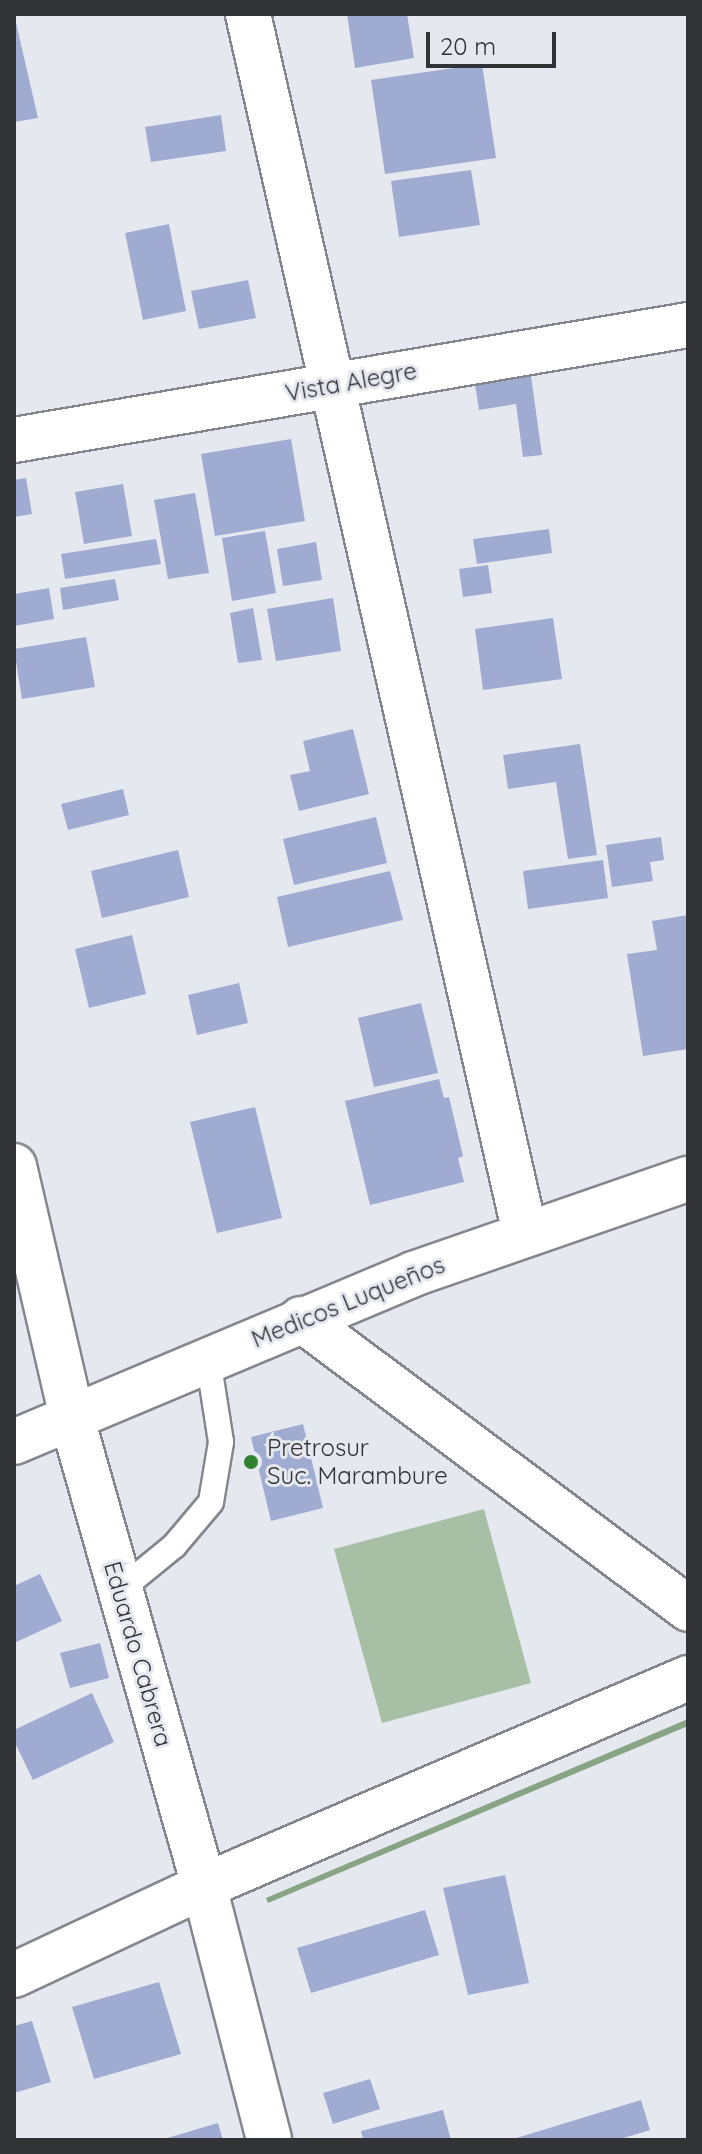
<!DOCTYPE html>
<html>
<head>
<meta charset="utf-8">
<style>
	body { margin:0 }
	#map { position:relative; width:702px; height:2154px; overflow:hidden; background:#e6e8f0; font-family:Quicksand,sans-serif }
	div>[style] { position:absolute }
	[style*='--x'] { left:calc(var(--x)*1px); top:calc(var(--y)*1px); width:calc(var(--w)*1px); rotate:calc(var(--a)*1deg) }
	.green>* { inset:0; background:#a7c0a5 }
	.water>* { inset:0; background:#87a485 }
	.building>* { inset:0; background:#9fabd0 }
	.roads { filter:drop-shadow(2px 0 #84868d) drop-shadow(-2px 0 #84868d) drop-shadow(0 2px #84868d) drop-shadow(0 -2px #84868d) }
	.service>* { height:24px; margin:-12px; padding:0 12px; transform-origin:12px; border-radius:12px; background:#fff }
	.minor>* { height:44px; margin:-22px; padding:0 22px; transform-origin:22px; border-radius:22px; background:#fff }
	.tertiary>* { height:44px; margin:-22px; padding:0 22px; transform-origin:22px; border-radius:22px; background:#fff }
	.dots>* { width:22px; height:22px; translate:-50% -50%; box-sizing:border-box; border:4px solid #e6e8f0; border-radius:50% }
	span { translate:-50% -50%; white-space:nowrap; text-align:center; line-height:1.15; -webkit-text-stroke:6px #e6e8f0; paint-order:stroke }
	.street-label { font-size:24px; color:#323336 }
	.poi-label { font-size:24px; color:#323336 }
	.left { translate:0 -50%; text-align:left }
	.frame { position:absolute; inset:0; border:16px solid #323336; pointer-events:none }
	.scale { position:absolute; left:426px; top:32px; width:130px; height:36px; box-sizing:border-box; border:4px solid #323336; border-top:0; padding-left:10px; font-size:24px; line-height:28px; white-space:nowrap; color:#323336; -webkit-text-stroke:6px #e6e8f0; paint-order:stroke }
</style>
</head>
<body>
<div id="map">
	<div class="green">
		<i style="clip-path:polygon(484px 1509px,531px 1683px,382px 1723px,334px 1549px)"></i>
	</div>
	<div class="water">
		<i style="clip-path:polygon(688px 1719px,688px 1726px,268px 1903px,266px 1898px)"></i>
	</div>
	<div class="building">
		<i style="clip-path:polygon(14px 14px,38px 118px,14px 122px)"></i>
		<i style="clip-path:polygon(347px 14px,407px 14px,414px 58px,355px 68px)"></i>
		<i style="clip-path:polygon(482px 64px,496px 158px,385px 174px,371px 80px)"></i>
		<i style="clip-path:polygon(221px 115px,226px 151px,151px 162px,145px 127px)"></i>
		<i style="clip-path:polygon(471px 170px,480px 225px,399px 237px,391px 181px)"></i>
		<i style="clip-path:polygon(169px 224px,186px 311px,143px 320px,125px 233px)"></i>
		<i style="clip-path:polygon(248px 280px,256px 318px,199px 329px,191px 291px)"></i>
		<i style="clip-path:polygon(531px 376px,542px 455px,523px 457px,516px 404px,479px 410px,475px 384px)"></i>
		<i style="clip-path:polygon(291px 439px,305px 521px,215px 536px,201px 454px)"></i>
		<i style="clip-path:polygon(26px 478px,32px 514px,14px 517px,14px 480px)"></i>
		<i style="clip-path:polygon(123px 484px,132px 536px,84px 544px,75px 492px)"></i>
		<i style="clip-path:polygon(195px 493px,209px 573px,168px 579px,154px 500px)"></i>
		<i style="clip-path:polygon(549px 529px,552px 553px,477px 564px,473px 539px)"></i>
		<i style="clip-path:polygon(265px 531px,276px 593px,232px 601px,222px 538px)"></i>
		<i style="clip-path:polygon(156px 539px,161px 564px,65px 579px,61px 554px)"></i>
		<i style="clip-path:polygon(316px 542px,322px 580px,283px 586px,277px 549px)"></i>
		<i style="clip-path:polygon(488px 565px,492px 593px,463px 597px,459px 569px)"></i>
		<i style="clip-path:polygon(115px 579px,119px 600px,63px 610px,60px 588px)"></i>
		<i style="clip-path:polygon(49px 588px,54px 619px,14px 626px,14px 594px)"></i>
		<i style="clip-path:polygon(333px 598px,341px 651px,276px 661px,267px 609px)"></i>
		<i style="clip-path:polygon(253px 608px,262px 660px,238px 663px,230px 613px)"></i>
		<i style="clip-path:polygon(553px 618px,562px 679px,483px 690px,475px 629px)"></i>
		<i style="clip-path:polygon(86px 637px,95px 687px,22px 699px,14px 649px)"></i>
		<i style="clip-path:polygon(353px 729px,369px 794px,299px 811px,290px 775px,310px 771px,303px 741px)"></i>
		<i style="clip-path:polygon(580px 744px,597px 855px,568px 859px,556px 782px,508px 789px,503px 755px)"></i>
		<i style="clip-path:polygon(123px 789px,129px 815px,68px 830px,61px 804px)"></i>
		<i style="clip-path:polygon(376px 817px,387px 863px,294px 885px,283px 839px)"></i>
		<i style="clip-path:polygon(661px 837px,664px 860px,650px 862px,653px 881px,612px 887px,606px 845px)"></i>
		<i style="clip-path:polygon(178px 850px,189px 897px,102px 918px,91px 871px)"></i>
		<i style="clip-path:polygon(603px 860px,608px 898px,528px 909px,523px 871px)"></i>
		<i style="clip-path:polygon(390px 871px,403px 920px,288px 947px,277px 897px)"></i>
		<i style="clip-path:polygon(688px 915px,688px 1049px,643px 1056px,627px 954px,657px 950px,652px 921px)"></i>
		<i style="clip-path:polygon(132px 935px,146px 994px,89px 1008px,75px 949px)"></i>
		<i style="clip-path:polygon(239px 983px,248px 1023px,197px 1035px,188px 995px)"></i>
		<i style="clip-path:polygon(421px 1003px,438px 1073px,374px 1087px,358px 1018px)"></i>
		<i style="clip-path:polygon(439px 1079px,444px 1098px,449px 1097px,463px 1156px,458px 1158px,464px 1182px,370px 1205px,345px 1101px)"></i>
		<i style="clip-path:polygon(255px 1107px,282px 1218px,217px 1233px,190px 1122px)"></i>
		<i style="clip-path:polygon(303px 1424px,323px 1508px,271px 1521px,251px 1437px)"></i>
		<i style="clip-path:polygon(40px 1574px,62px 1621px,14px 1643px,14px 1586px)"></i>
		<i style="clip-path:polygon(100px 1643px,109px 1678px,70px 1688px,60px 1653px)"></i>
		<i style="clip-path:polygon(92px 1693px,114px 1742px,33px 1780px,14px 1741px,14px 1730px)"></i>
		<i style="clip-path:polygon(505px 1875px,529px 1983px,468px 1995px,443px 1888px)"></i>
		<i style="clip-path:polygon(425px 1910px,439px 1955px,311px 1993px,297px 1948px)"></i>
		<i style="clip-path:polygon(159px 1982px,181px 2054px,94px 2079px,72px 2007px)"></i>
		<i style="clip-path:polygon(32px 2021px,51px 2082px,14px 2093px,14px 2026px)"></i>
		<i style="clip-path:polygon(370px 2079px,380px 2109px,333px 2124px,323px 2093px)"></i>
		<i style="clip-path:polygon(641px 2100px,650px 2130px,617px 2140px,510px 2140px)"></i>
		<i style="clip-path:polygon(443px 2110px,451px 2140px,363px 2140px,361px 2131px)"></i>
		<i style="clip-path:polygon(218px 2123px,223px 2140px,164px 2140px,164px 2139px)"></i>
	</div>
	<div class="roads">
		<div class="service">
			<i style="--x:120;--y:1590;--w:70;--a:-39.2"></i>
			<i style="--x:174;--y:1546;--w:57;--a:-49.9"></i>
			<i style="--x:211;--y:1502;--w:61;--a:-80.5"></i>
			<i style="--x:221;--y:1442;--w:84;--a:-98.9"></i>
		</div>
		<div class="minor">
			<i style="--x:248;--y:14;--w:1250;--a:77.2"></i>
			<i style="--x:14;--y:440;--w:684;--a:-9.68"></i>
			<i style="--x:14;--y:1166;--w:267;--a:77"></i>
			<i style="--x:74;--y:1426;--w:478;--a:74.2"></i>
			<i style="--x:204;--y:1886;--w:262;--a:75.6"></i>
			<i style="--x:301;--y:1319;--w:484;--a:36.8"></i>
			<i style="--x:14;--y:1975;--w:210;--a:-25.1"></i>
			<i style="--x:204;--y:1886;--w:527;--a:-23.26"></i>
		</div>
		<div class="tertiary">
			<i style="--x:14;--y:1442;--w:433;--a:-22.8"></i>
			<i style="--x:413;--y:1274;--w:291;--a:-19.1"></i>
		</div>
	</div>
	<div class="dots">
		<i style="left:251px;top:1462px;background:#2f8330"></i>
	</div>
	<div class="street-label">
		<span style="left:351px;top:382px;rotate:-10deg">Vista Alegre</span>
		<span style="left:348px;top:1302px;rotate:-22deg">Medicos Luqueños</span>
		<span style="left:138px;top:1654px;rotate:74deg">Eduardo Cabrera</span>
	</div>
	<div class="poi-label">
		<span class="left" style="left:267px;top:1462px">Pretrosur<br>Suc. Marambure</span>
	</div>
	<div class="frame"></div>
	<div class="scale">20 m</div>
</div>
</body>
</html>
